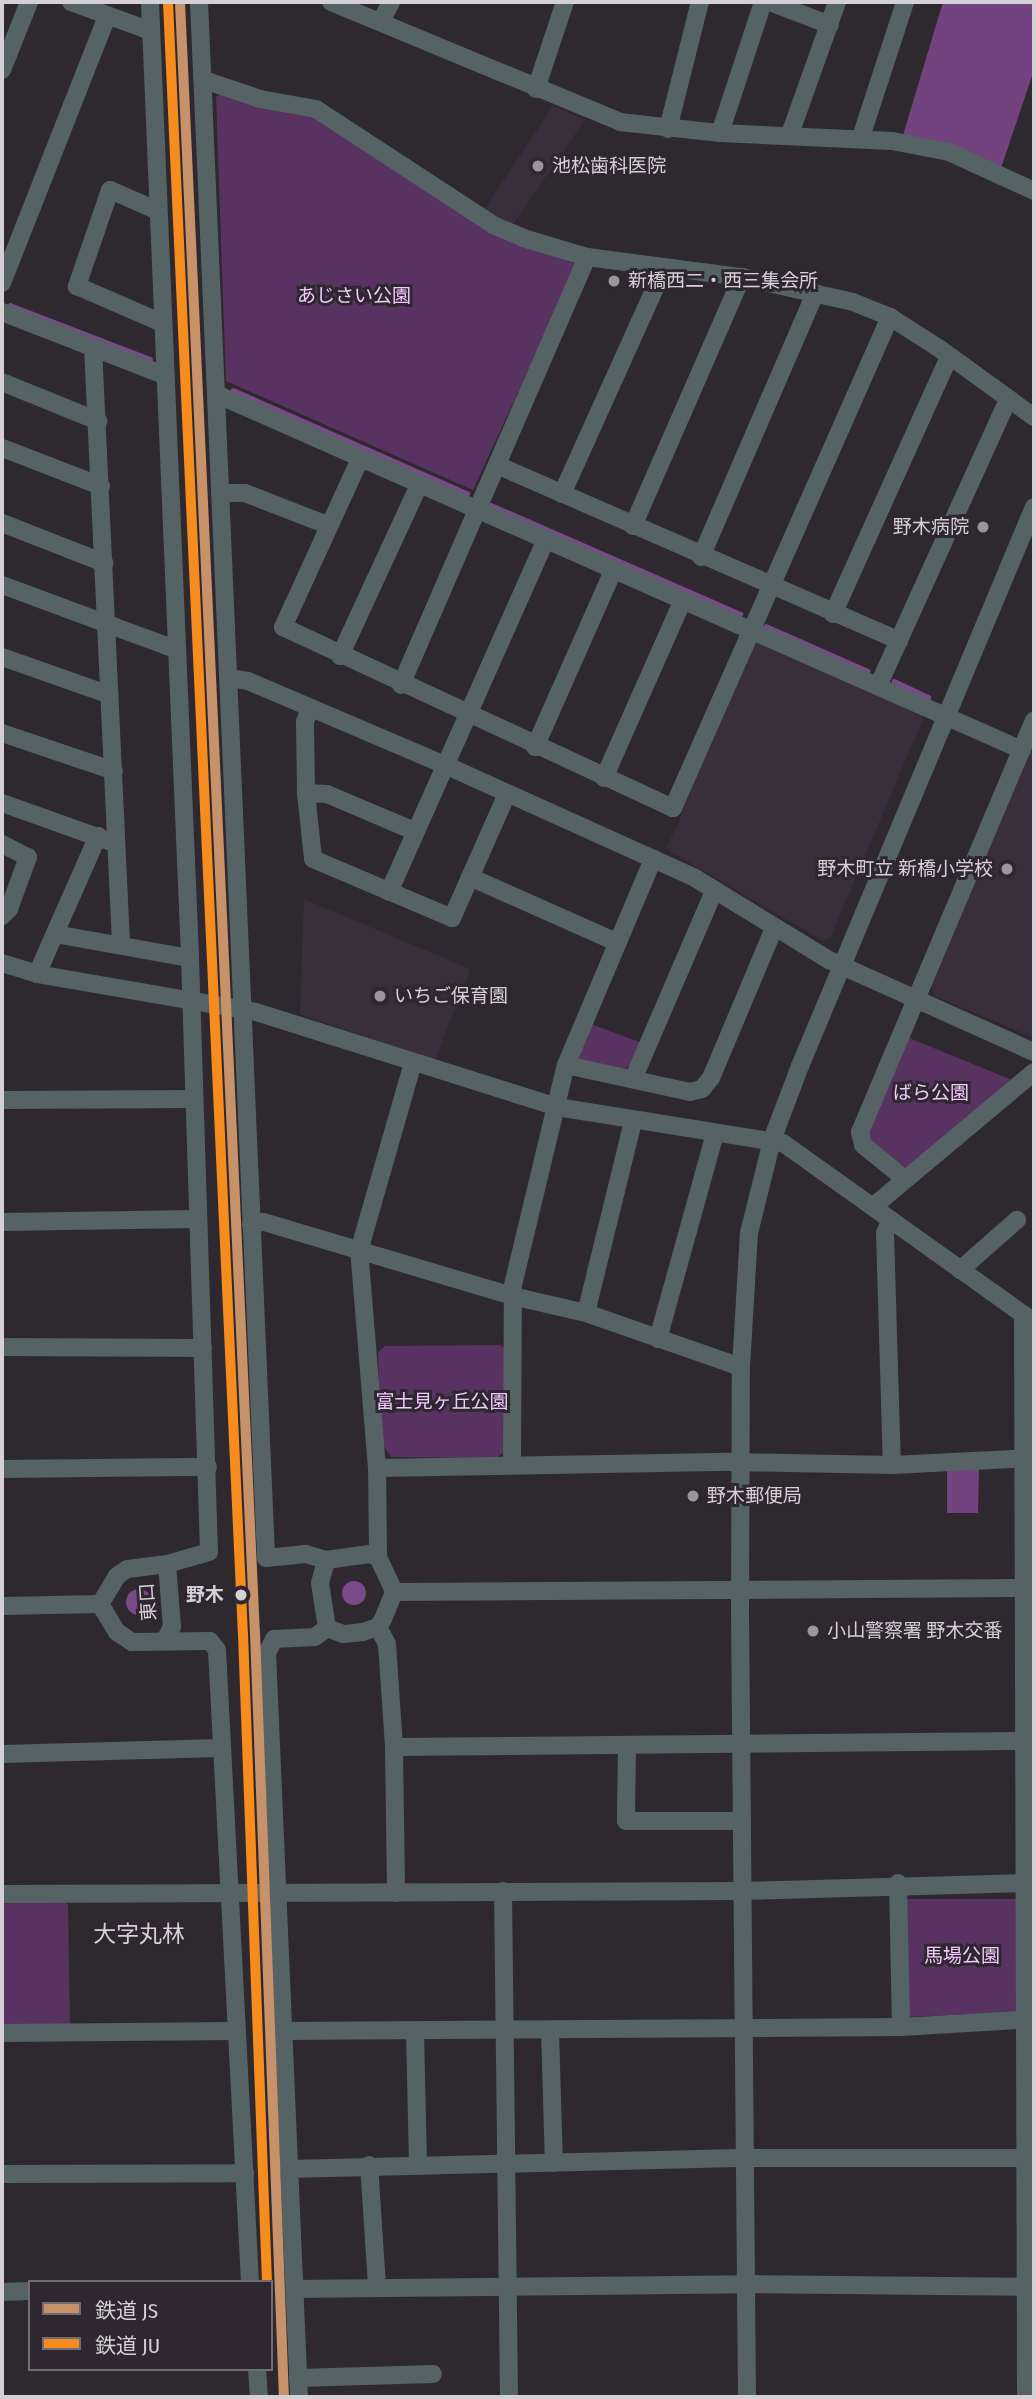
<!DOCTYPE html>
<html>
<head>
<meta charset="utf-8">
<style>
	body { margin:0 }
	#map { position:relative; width:1036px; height:2399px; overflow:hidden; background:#2e292e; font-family:"Fira Sans Condensed","Noto Sans JP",sans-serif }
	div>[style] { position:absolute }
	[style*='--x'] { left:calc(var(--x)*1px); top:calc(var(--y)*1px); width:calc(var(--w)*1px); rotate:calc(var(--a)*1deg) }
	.built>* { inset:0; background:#392e3c }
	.green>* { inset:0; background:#583361 }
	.forest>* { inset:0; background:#72437e }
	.water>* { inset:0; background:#7a4987 }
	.round { border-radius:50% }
	.stream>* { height:4.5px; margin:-2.25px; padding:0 2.25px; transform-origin:2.25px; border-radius:2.25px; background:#7a4987 }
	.minor>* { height:18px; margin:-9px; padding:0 9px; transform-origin:9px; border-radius:9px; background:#556364 }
	.rail-1>* { height:10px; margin:-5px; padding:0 5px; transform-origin:5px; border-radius:5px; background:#c7916a }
	.rail-2>* { height:10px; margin:-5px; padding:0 5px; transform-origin:5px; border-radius:5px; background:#f68b1e }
	.dots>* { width:19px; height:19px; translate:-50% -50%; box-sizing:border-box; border:4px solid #2f2730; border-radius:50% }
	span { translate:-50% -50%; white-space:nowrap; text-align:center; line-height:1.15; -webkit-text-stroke:6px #2f2730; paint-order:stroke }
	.poi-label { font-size:19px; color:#d5d0d6 }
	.left { translate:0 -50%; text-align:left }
	.right { translate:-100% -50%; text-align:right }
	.park-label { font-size:19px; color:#f4c7ff }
	.stop-label { font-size:19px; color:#d5d0d6; font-weight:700 }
	.street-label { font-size:19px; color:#d5d0d6 }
	.quarter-label { font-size:23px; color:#d5d0d6 }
	.frame { position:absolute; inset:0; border:4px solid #d5d0d6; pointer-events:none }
	.legend { position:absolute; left:28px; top:2280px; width:245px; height:91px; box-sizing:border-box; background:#2f2730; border:2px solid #716b72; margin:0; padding:9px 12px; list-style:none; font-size:21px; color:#d5d0d6 }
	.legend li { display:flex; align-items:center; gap:14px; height:35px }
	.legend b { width:35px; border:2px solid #716b72 }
</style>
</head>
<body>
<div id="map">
	<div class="built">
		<i style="clip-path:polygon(553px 106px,585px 120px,511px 227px,483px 211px)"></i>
		<i style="clip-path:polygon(763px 640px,920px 712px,923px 719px,831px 936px,823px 941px,666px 849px,682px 814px,678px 805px,752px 645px)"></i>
		<i style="clip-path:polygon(1034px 737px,1034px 1038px,935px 996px,931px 986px)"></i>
		<i style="clip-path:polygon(304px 899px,470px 969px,435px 1061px,300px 1014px)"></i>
	</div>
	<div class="green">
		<i style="clip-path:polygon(222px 92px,312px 116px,507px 239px,577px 264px,473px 490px,226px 381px,216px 97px)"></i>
		<i style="clip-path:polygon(588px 1023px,642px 1043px,635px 1061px,625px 1069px,581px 1062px,575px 1053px)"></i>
		<i style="clip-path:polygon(909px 1038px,1012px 1080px,907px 1168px,871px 1142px,866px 1132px)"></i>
		<i style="clip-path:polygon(500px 1345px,505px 1349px,507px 1450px,496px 1458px,391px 1457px,381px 1442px,378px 1352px,385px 1346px)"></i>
		<i style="clip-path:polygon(906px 1899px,1017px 1899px,1017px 2012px,906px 2017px)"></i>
		<i style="clip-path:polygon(63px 1900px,68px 1905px,70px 2025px,2px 2026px,2px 1901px)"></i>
	</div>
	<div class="forest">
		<i style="clip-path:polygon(943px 2px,1034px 2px,1034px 70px,999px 174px,900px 145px)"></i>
		<i style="clip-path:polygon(947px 1467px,979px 1467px,978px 1513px,947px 1513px)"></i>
	</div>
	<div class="water">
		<i class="round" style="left:342px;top:1581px;width:24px;height:24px"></i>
		<i class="round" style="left:126px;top:1589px;width:26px;height:26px"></i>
	</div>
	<div class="stream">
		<i style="--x:10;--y:305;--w:150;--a:21.1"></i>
		<i style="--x:233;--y:390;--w:256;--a:23.8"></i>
		<i style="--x:491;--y:505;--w:272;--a:23.6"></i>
		<i style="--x:766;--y:626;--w:111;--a:23.8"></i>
		<i style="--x:894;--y:681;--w:38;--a:25"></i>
	</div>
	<div class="minor">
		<i style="--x:71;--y:2;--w:85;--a:19.9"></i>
		<i style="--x:150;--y:2;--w:957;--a:87.6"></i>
		<i style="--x:190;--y:958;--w:594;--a:88.17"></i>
		<i style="--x:209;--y:1552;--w:44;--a:164.1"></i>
		<i style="--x:199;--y:2;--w:1557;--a:87.53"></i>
		<i style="--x:266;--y:1558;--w:40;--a:-5.7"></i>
		<i style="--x:306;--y:1554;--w:21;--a:17"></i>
		<i style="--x:331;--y:2;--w:313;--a:22.5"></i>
		<i style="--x:620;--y:122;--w:101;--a:6.3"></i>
		<i style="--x:720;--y:133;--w:172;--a:2.7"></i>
		<i style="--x:892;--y:141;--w:58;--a:10.9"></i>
		<i style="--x:949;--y:152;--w:94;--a:24.6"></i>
		<i style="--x:770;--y:2;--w:64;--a:21"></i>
		<i style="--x:381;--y:21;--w:21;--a:-62"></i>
		<i style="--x:2;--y:70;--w:73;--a:-68.3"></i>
		<i style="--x:204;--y:80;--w:59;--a:18.7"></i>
		<i style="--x:260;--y:99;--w:57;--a:10.1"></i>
		<i style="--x:316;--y:109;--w:212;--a:33.2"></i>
		<i style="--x:493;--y:225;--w:33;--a:23"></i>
		<i style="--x:523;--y:238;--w:67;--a:16.5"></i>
		<i style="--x:587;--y:257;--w:156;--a:7.4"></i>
		<i style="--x:742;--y:277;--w:114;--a:12.7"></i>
		<i style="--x:853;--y:302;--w:40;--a:22"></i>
		<i style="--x:890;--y:317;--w:59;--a:32.6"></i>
		<i style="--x:940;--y:349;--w:116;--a:35.9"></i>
		<i style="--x:536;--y:89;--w:92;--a:-71.6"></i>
		<i style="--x:668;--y:129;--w:131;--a:-75.9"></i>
		<i style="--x:720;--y:133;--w:138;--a:-71.8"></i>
		<i style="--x:790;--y:134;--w:140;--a:-70.4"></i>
		<i style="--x:861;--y:137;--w:142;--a:-71.9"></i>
		<i style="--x:156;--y:210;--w:50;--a:-156.5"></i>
		<i style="--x:110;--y:190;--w:102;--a:109"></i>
		<i style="--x:77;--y:286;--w:93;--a:23.5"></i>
		<i style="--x:2;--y:283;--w:286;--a:-68.5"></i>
		<i style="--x:2;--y:312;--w:174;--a:21.3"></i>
		<i style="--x:93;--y:347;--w:597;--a:87.31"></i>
		<i style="--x:2;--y:382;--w:104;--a:22.1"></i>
		<i style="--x:216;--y:394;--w:881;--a:23.83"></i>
		<i style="--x:2;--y:448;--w:106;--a:21"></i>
		<i style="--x:360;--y:459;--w:185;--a:114.6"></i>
		<i style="--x:283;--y:627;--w:430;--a:24.9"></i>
		<i style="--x:673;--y:808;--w:537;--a:-66.16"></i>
		<i style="--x:497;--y:465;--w:439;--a:23.6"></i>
		<i style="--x:220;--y:493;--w:25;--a:0"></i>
		<i style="--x:245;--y:493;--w:88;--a:21.3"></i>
		<i style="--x:562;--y:494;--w:248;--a:-65.7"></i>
		<i style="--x:2;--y:523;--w:110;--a:21.4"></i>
		<i style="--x:633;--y:526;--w:272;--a:-66.4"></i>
		<i style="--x:701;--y:557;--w:288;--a:-66.6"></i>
		<i style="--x:2;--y:585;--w:184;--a:20.3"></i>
		<i style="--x:833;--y:614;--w:282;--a:-65.7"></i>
		<i style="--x:340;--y:656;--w:188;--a:-65.2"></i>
		<i style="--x:2;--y:657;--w:114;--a:19.4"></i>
		<i style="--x:229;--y:678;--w:19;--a:9"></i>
		<i style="--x:248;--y:681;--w:212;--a:23.1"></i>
		<i style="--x:443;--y:764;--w:277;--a:24.3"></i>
		<i style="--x:695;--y:878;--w:157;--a:31.5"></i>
		<i style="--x:829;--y:960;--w:225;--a:24.2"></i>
		<i style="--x:879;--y:684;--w:312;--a:-65.6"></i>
		<i style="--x:401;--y:685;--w:467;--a:-66.5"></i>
		<i style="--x:310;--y:708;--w:15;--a:110"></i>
		<i style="--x:305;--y:722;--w:71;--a:89.2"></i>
		<i style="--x:306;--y:793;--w:66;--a:83.9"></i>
		<i style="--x:313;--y:859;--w:151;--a:23"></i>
		<i style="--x:452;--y:918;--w:136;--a:-66.1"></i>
		<i style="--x:2;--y:733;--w:118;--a:18.7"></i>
		<i style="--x:535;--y:747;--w:193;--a:-66.1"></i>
		<i style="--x:604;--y:778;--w:193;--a:-66.1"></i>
		<i style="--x:306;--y:793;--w:21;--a:3"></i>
		<i style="--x:327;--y:794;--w:95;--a:23"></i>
		<i style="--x:2;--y:803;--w:113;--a:19.7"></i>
		<i style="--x:2;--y:844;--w:29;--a:27"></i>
		<i style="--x:28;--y:857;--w:55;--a:110.1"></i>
		<i style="--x:9;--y:909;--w:10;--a:135"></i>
		<i style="--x:470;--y:877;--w:160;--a:24"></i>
		<i style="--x:389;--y:892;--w:384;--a:-66"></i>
		<i style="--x:55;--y:934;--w:137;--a:10.1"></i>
		<i style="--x:2;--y:963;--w:37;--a:17"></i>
		<i style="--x:37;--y:974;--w:222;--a:9.8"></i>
		<i style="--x:256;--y:1012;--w:316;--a:17.5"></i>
		<i style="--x:557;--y:1107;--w:229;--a:9.1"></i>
		<i style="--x:783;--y:1143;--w:308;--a:35.5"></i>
		<i style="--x:37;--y:974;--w:151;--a:-66.2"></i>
		<i style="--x:566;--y:1065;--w:127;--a:12.3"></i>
		<i style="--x:690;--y:1092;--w:12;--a:-14"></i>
		<i style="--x:702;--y:1089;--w:14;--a:-51"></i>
		<i style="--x:711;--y:1078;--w:163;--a:-67.2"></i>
		<i style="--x:634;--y:1077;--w:202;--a:-66.7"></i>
		<i style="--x:2;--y:1100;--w:191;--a:-0.3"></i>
		<i style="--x:905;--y:1179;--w:54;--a:-141"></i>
		<i style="--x:863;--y:1145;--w:13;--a:-103"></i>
		<i style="--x:860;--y:1132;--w:447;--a:-67.1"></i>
		<i style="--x:875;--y:1205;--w:207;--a:-39.9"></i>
		<i style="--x:891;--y:1220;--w:14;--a:115"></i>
		<i style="--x:885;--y:1233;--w:232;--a:88.3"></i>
		<i style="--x:2;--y:1222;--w:195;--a:-0.9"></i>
		<i style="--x:251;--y:1224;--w:13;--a:-9"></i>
		<i style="--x:264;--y:1222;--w:259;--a:16.6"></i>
		<i style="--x:512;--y:1296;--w:76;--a:12.9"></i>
		<i style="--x:586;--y:1313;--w:164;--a:19.2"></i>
		<i style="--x:960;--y:1270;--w:76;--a:-41.3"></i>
		<i style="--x:586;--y:1313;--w:197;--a:-76.2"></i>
		<i style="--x:1023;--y:1314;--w:1083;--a:89.84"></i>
		<i style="--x:658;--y:1339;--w:214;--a:-74.5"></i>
		<i style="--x:2;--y:1347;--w:201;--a:0.3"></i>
		<i style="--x:512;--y:1463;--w:178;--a:-89.7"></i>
		<i style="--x:513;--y:1285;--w:226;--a:-76.5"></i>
		<i style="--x:566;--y:1065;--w:224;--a:-67.1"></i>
		<i style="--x:377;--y:1468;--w:353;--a:-1"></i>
		<i style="--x:730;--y:1462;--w:162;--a:1.1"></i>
		<i style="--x:892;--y:1465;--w:142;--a:-2.8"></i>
		<i style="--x:2;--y:1469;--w:206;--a:-0.6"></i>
		<i style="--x:370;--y:1554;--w:9;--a:21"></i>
		<i style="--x:378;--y:1557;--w:38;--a:65"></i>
		<i style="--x:394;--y:1592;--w:29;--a:112"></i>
		<i style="--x:383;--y:1619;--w:9;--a:122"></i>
		<i style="--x:378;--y:1627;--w:16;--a:162"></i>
		<i style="--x:363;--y:1632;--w:20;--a:174"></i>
		<i style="--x:343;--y:1634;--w:17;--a:-159"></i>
		<i style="--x:327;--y:1628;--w:46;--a:-98.8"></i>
		<i style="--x:320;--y:1583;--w:24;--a:-75"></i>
		<i style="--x:326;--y:1560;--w:44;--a:-7.8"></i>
		<i style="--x:378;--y:1557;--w:89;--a:-90.6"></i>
		<i style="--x:377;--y:1468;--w:218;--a:-94.7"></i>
		<i style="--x:359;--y:1251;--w:196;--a:-74"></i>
		<i style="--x:394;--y:1592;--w:640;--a:-0.36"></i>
		<i style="--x:2;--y:1606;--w:98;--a:-1.2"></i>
		<i style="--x:378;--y:1627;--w:19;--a:62"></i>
		<i style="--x:387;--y:1644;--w:103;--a:86.1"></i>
		<i style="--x:394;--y:1747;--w:146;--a:89.2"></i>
		<i style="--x:165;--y:1640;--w:15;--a:-62"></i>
		<i style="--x:172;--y:1627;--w:63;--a:-94.5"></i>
		<i style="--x:167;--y:1564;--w:40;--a:172.9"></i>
		<i style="--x:127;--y:1569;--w:12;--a:145"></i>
		<i style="--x:117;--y:1576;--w:33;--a:121"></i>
		<i style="--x:100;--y:1604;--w:33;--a:59"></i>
		<i style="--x:117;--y:1632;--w:18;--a:34"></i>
		<i style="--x:132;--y:1642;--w:78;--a:-0.7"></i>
		<i style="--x:210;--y:1641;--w:11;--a:52"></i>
		<i style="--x:217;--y:1650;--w:633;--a:87.01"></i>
		<i style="--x:627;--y:1745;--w:76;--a:90.8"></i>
		<i style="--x:626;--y:1821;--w:116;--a:0"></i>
		<i style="--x:394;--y:1747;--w:640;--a:-0.54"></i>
		<i style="--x:2;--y:1754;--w:218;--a:-1.6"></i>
		<i style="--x:898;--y:1883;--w:144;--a:88.8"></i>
		<i style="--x:503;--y:1891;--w:506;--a:89.32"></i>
		<i style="--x:2;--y:1894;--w:740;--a:-0.23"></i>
		<i style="--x:742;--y:1891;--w:292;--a:-1.6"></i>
		<i style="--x:284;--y:2031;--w:617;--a:-0.37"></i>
		<i style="--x:901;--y:2027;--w:133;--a:-3.4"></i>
		<i style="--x:550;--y:2031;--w:132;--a:88.3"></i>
		<i style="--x:415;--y:2032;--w:131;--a:88.7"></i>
		<i style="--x:2;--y:2033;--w:233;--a:-0.5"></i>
		<i style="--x:369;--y:2165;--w:122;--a:86.2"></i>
		<i style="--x:289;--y:2169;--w:458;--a:-1.4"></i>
		<i style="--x:747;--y:2158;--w:287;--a:0"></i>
		<i style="--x:2;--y:2174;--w:243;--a:-0.2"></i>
		<i style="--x:295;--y:2289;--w:454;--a:-0.6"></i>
		<i style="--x:749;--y:2284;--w:285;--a:0.6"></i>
		<i style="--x:2;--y:2292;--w:28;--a:-2"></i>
		<i style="--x:257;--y:2369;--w:28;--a:86"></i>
		<i style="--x:298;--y:2378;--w:135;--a:-1.7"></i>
		<i style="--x:299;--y:2397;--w:745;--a:-92.46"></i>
		<i style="--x:267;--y:1653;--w:16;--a:-63"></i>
		<i style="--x:274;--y:1639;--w:41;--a:-2.8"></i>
		<i style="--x:315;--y:1637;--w:15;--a:-37"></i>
		<i style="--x:747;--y:2397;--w:785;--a:-90.51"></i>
		<i style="--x:740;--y:1612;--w:245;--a:-89.8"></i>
		<i style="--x:741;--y:1367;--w:134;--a:-86.6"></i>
		<i style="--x:749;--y:1233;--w:96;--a:-76.1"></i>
		<i style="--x:772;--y:1140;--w:79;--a:-69.3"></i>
		<i style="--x:800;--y:1066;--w:606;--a:-67.29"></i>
	</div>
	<div class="rail-1">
		<i style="--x:180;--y:2;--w:1633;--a:87.37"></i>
		<i style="--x:255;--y:1633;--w:765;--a:87.83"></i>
	</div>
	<div class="rail-2">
		<i style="--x:168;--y:3;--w:1633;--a:87.37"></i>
		<i style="--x:243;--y:1634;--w:648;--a:87.88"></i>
	</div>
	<div class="dots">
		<i style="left:538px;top:166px;background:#9b969b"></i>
		<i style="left:614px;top:281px;background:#9b969b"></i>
		<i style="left:983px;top:527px;background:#9b969b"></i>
		<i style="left:1007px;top:869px;background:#9b969b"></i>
		<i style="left:380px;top:996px;background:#9b969b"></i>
		<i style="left:693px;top:1496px;background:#9b969b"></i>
		<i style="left:241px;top:1595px;background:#d5d0d6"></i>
		<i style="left:813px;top:1631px;background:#9b969b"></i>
	</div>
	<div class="poi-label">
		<span class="left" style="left:552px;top:166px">池松歯科医院</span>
		<span class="left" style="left:628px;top:281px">新橋西二・西三集会所</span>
		<span class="right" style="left:969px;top:527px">野木病院</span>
		<span class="right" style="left:993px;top:869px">野木町立 新橋小学校</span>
		<span class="left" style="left:394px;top:996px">いちご保育園</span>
		<span class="left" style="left:707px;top:1496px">野木郵便局</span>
		<span class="left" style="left:827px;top:1631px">小山警察署 野木交番</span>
	</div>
	<div class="park-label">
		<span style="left:354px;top:296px">あじさい公園</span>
		<span style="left:931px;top:1093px">ばら公園</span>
		<span style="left:442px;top:1402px">富士見ヶ丘公園</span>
		<span style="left:962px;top:1956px">馬場公園</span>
	</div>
	<div class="stop-label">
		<span class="right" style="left:224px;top:1595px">野木</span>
	</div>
	<div class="street-label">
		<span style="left:148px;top:1602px;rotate:-94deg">東口</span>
	</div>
	<div class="quarter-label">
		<span style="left:139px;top:1934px">大字丸林</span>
	</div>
	<div class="frame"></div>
	<ul class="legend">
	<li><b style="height:9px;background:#c7916a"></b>鉄道 JS</li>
	<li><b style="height:9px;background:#f68b1e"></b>鉄道 JU</li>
	</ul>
</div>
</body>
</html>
